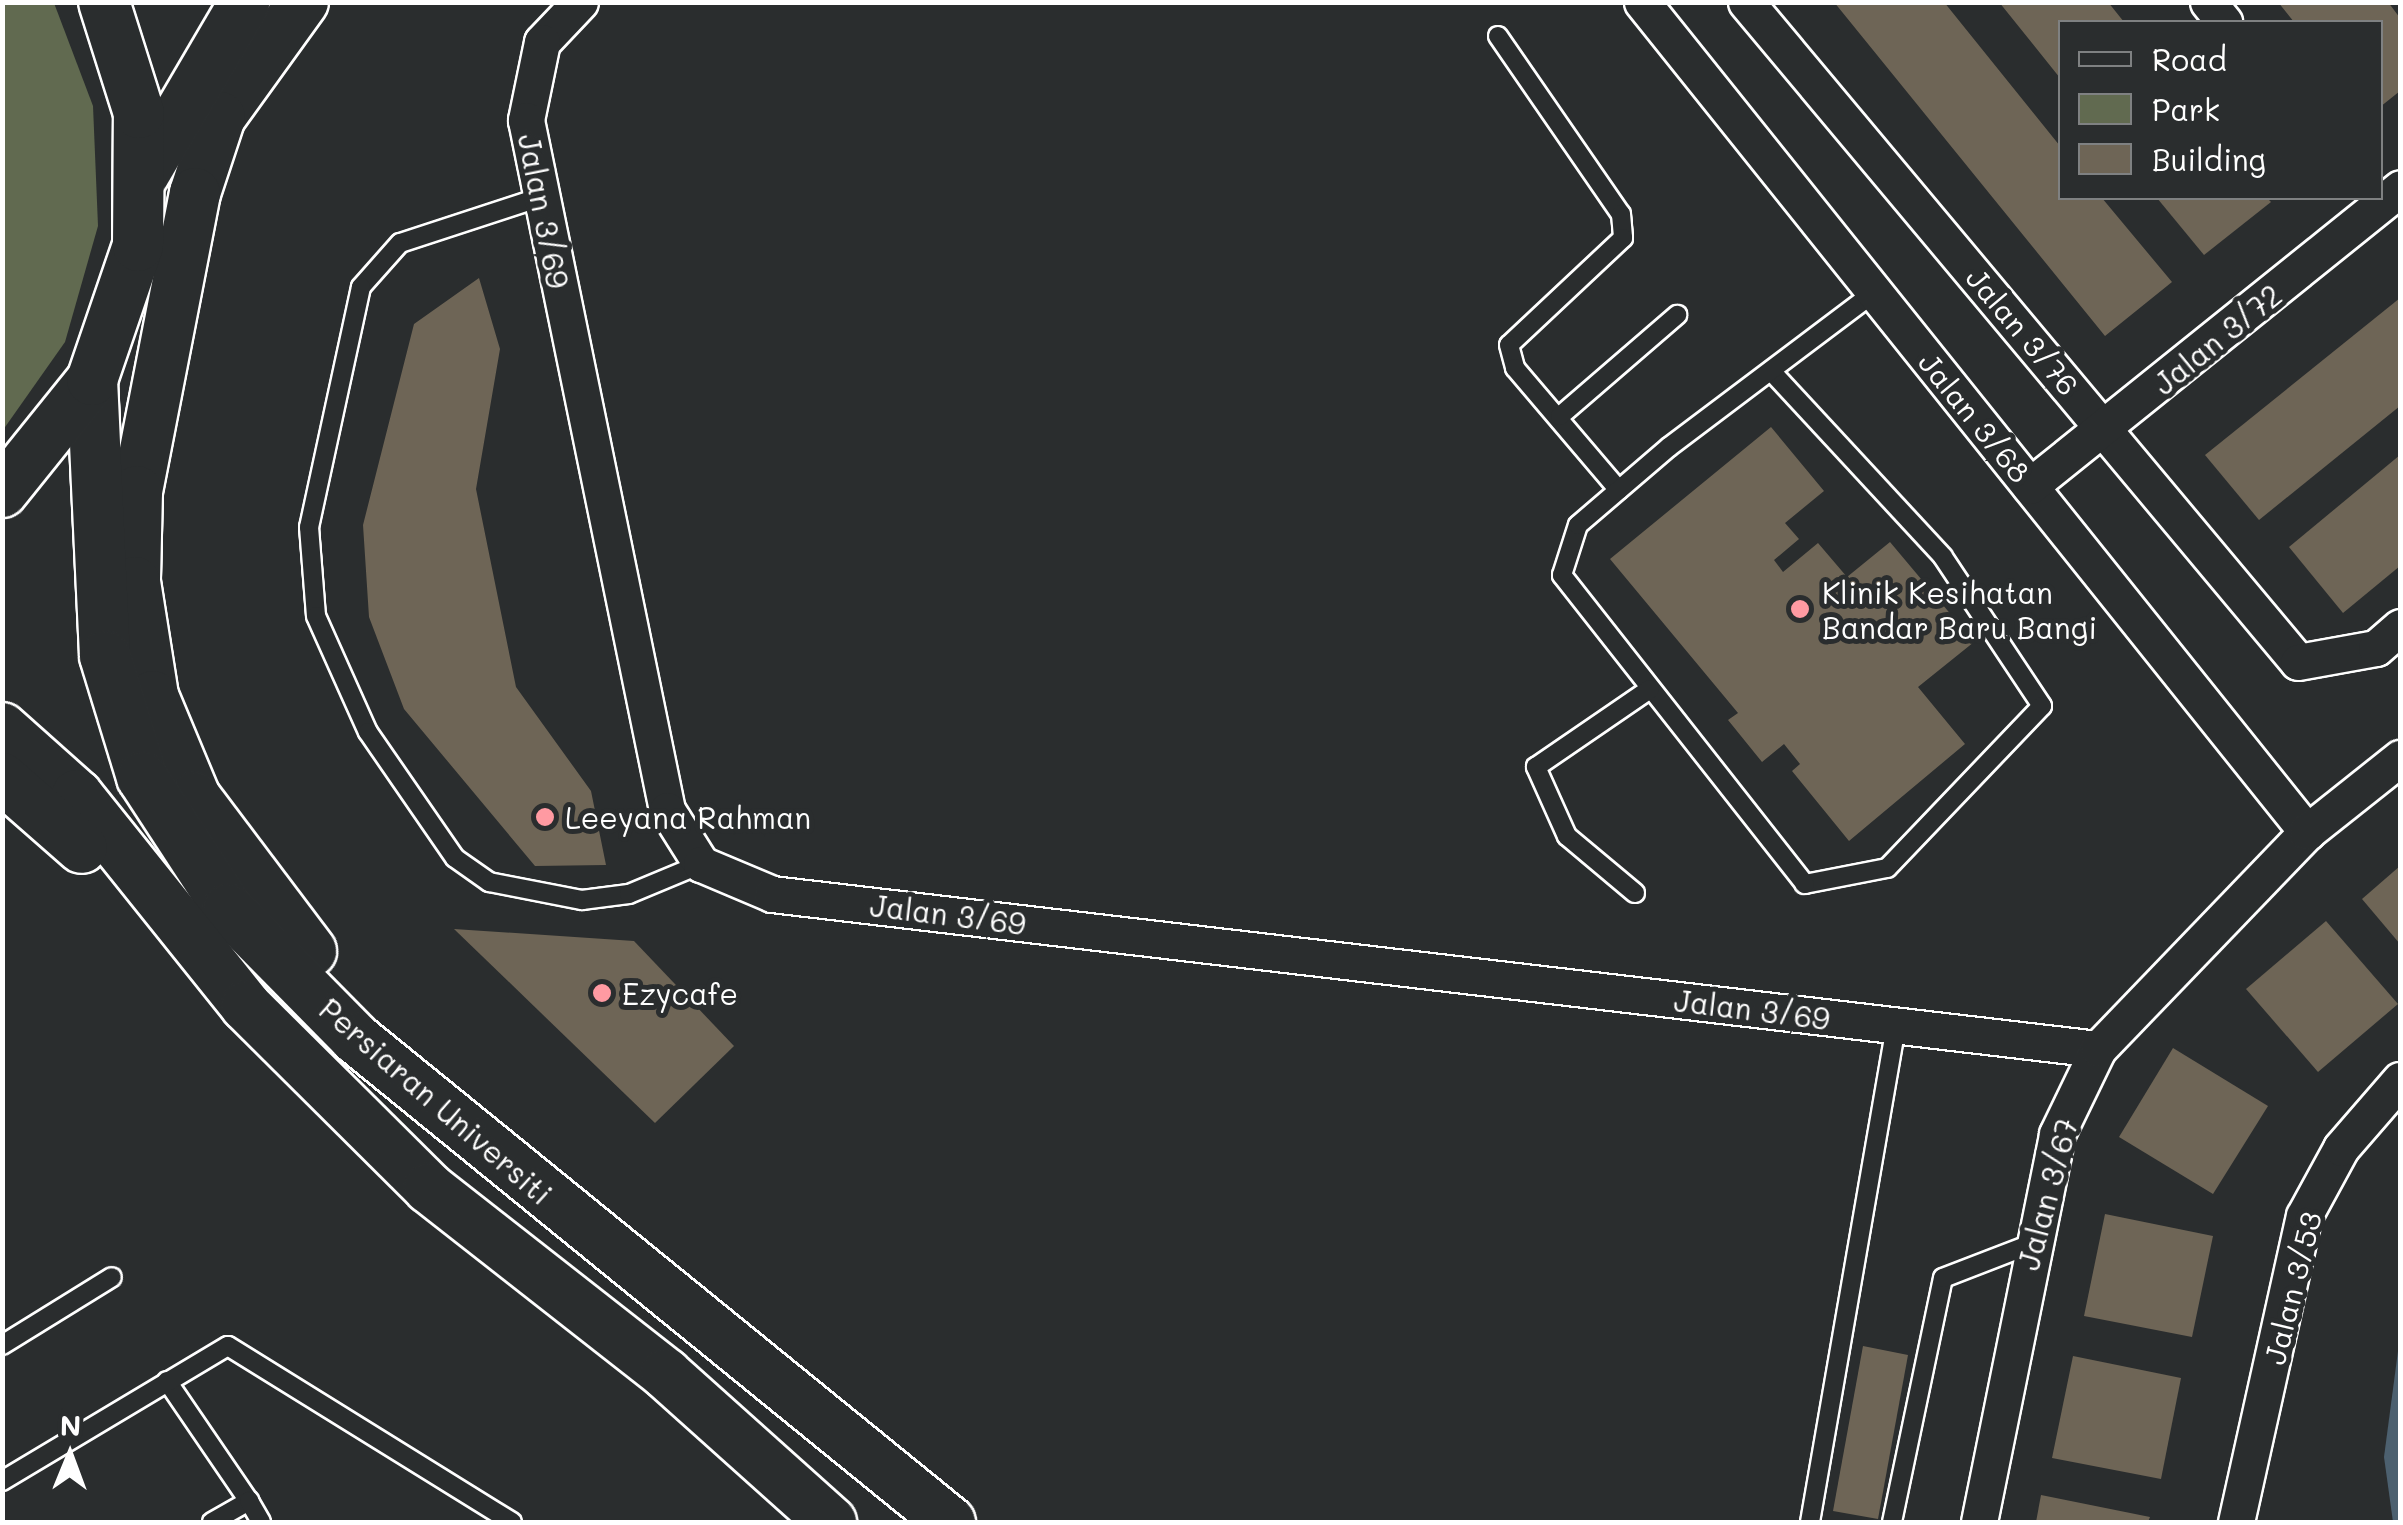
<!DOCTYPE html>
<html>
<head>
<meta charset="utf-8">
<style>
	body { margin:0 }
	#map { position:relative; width:2403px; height:1525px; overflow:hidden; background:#2a2d2e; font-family:Mali,sans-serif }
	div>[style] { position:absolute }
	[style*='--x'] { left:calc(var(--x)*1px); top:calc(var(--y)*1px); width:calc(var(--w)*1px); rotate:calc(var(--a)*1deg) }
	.green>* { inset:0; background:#616a50 }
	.water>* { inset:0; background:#4c606f }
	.building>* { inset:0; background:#6e6556 }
	.roads { filter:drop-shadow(2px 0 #fff) drop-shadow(-2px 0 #fff) drop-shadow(0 2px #fff) drop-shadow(0 -2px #fff) }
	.lane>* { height:18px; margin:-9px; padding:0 9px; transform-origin:9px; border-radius:9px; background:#2a2d2e }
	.street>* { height:35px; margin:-17.5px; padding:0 17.5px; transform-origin:17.5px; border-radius:17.5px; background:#2a2d2e }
	.secondary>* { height:50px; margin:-25px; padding:0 25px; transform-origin:25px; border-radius:25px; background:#2a2d2e }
	.dots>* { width:28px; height:28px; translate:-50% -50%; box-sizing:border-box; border:5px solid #2a2d2e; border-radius:50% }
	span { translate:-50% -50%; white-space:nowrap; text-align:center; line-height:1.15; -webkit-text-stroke:10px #2a2d2e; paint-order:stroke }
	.street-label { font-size:30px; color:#fff }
	.poi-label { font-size:30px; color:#fff }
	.left { translate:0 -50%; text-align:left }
	.frame { position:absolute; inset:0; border:5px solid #fff; pointer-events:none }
	.legend { position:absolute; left:2058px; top:20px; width:325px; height:180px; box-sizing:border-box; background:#2a2d2e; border:2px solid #7f8182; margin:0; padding:12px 18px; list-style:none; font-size:30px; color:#fff }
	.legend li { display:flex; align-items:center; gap:20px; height:50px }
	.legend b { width:50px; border:2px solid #7f8182 }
	.north { position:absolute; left:20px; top:1405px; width:100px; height:100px; -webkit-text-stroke:8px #2a2d2e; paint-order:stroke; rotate:1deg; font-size:28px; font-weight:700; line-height:40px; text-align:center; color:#fff }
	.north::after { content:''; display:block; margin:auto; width:35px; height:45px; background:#fff; clip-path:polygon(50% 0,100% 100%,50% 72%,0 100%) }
</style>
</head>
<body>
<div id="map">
	<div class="green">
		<i style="clip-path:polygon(3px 2px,54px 3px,93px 106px,98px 226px,65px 342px,3px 430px)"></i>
	</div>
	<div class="water">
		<i style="clip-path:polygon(2400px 1336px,2400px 1522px,2393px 1522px,2384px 1457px)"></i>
	</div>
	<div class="building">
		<i style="clip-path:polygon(1834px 2px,1944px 2px,2060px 146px,2060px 198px,2102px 198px,2172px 282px,2105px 336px)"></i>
		<i style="clip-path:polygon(1999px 2px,2108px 2px,2124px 22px,2060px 22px,2060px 78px)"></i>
		<i style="clip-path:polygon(2278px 2px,2388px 2px,2400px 18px,2400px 91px,2380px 107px,2380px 22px,2294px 22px)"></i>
		<i style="clip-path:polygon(2157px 198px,2267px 198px,2271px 202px,2204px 255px)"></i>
		<i style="clip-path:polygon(479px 278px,500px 349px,476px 489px,516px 687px,591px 791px,606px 865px,535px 866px,404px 709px,369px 617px,363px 525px,414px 324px)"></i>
		<i style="clip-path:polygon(2400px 298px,2400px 406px,2259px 520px,2205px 455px)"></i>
		<i style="clip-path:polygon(1771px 427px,1824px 491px,1785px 523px,1799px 539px,1774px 560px,1783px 572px,1818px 543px,1847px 577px,1890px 542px,1974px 642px,1918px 687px,1965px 744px,1849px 841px,1792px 771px,1800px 764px,1784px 744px,1762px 762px,1728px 720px,1738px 713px,1610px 559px)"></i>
		<i style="clip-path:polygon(2400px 455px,2400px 566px,2343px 613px,2289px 547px)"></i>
		<i style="clip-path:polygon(2400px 866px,2400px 944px,2362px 899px)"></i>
		<i style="clip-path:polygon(2326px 921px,2398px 1004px,2318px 1072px,2246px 989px)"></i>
		<i style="clip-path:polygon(454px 929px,634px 941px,734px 1046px,655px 1123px)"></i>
		<i style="clip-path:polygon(2173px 1048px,2268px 1106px,2213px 1194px,2119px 1137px)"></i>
		<i style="clip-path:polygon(2105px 1214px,2213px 1236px,2192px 1337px,2084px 1316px)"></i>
		<i style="clip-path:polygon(1863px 1346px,1908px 1355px,1878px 1519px,1833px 1511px)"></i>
		<i style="clip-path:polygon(2073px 1356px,2181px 1378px,2161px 1479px,2052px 1458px)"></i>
		<i style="clip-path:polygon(2041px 1495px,2150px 1517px,2148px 1522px,2036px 1522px)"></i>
	</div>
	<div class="roads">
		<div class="lane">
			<i style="--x:1498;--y:36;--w:216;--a:55.4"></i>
			<i style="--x:1621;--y:214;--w:24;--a:85"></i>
			<i style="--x:1623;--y:238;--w:156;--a:136.8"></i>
			<i style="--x:1509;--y:345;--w:24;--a:75"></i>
			<i style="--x:1515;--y:368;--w:160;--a:49.6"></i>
			<i style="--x:541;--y:197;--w:148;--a:161.9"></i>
			<i style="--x:400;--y:243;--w:59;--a:131.6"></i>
			<i style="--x:361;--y:287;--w:246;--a:102.2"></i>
			<i style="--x:309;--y:527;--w:89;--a:85.5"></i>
			<i style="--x:316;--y:616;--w:127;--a:65.9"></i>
			<i style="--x:368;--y:732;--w:153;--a:55.4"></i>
			<i style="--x:455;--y:858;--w:42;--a:35.2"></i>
			<i style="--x:489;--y:882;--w:95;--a:11"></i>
			<i style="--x:582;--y:900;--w:47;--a:-7.3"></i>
			<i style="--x:629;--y:894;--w:78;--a:-22.6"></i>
			<i style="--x:1771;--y:371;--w:253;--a:47.2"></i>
			<i style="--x:1943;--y:557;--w:179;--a:56.4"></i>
			<i style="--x:2042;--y:706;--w:224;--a:133.7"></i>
			<i style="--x:1887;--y:868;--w:84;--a:169"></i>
			<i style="--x:1805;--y:884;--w:393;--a:-128.2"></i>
			<i style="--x:1562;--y:575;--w:52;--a:-72.3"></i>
			<i style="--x:1578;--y:525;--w:120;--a:-40.6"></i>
			<i style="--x:1669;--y:447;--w:258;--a:-37"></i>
			<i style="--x:1560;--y:416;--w:155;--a:-40.8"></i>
			<i style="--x:1635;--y:893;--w:89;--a:-140"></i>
			<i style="--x:1567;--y:836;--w:76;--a:-114.2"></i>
			<i style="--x:1536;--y:767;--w:138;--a:-34.4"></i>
			<i style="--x:2;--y:1345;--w:129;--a:-31.7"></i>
			<i style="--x:167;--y:1381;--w:145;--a:55.7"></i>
			<i style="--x:2;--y:1481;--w:263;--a:-30.9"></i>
			<i style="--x:228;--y:1346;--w:334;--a:31.8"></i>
			<i style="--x:212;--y:1522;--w:43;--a:-29.6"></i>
			<i style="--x:249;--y:1501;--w:24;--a:60"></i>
			<i style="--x:1810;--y:1522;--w:503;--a:-80.16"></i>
			<i style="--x:1892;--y:1522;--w:249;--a:-78.2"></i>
			<i style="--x:1943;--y:1278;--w:94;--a:-21.1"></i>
		</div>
		<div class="street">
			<i style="--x:580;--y:2;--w:55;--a:133.5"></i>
			<i style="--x:542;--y:42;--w:80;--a:101.6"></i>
			<i style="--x:526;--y:120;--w:704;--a:78.45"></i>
			<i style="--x:667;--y:810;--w:64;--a:57.8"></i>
			<i style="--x:701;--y:864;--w:77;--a:22.9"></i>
			<i style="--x:772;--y:894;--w:1335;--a:6.67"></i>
			<i style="--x:1642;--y:2;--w:1064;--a:51.3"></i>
			<i style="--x:1746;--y:2;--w:860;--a:50.09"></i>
			<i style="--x:2298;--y:662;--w:79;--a:-10.2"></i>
			<i style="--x:2376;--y:648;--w:32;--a:-41"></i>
			<i style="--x:2208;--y:2;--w:26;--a:51"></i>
			<i style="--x:2030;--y:486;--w:475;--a:-38.8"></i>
			<i style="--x:1979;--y:1522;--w:396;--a:-78.6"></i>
			<i style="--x:2057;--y:1134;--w:94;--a:-64.2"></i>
			<i style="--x:2098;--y:1049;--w:301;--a:-46.1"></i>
			<i style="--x:2307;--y:832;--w:119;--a:-38.5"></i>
			<i style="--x:2236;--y:1522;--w:313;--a:-77.5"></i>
			<i style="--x:2304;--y:1216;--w:77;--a:-61.4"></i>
			<i style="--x:2341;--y:1148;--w:90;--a:-49.1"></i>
		</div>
		<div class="secondary">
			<i style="--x:303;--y:2;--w:142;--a:125.8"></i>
			<i style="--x:220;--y:117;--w:80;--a:108.2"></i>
			<i style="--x:195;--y:193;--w:304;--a:101"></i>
			<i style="--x:137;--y:491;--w:91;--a:91.3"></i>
			<i style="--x:135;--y:582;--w:115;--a:81"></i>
			<i style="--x:153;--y:696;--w:109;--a:67.4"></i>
			<i style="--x:195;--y:797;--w:193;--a:53"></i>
			<i style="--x:144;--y:174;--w:199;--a:-59.6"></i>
			<i style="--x:92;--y:380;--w:276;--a:87.3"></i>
			<i style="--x:105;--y:656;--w:127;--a:73"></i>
			<i style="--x:142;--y:777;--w:158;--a:56.9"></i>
			<i style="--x:228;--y:909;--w:181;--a:45.4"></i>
			<i style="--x:355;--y:1038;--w:767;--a:39.13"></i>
			<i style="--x:2;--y:492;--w:144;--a:-51.2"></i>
			<i style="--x:92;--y:380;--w:142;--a:-71.1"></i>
			<i style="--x:138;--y:246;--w:133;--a:-89.6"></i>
			<i style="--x:139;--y:113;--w:116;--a:-107.5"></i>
			<i style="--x:2;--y:728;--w:101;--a:41.8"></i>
			<i style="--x:77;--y:795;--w:270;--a:51.3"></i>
			<i style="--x:246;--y:1006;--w:258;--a:44.8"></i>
			<i style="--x:429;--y:1188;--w:301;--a:38.1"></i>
			<i style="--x:666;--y:1374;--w:222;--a:41.9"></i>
			<i style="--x:2;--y:778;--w:106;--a:41.2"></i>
		</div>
	</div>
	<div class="dots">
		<i style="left:1800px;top:609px;background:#ff9aa2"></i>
		<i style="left:545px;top:817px;background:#ff9aa2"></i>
		<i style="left:602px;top:993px;background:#ff9aa2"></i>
	</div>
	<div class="street-label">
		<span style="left:544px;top:211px;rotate:79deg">Jalan 3/69</span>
		<span style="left:2023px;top:331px;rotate:50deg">Jalan 3/76</span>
		<span style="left:2217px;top:339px;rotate:-39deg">Jalan 3/72</span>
		<span style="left:1975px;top:417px;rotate:51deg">Jalan 3/68</span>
		<span style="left:948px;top:914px;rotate:7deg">Jalan 3/69</span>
		<span style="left:1752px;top:1009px;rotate:7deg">Jalan 3/69</span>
		<span style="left:436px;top:1101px;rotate:41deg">Persiaran Universiti</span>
		<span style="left:2047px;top:1194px;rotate:-75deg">Jalan 3/67</span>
		<span style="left:2292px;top:1288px;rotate:-76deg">Jalan 3/53</span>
	</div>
	<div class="poi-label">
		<span class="left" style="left:1822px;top:609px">Klinik Kesihatan<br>Bandar Baru Bangi</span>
		<span class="left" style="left:565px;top:817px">Leeyana Rahman</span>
		<span class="left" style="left:622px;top:993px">Ezycafe</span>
	</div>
	<div class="frame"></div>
	<ul class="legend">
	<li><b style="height:12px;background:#2a2d2e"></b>Road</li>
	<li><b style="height:28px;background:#616a50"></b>Park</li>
	<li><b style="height:28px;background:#6e6556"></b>Building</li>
	</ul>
	<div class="north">N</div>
</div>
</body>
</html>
